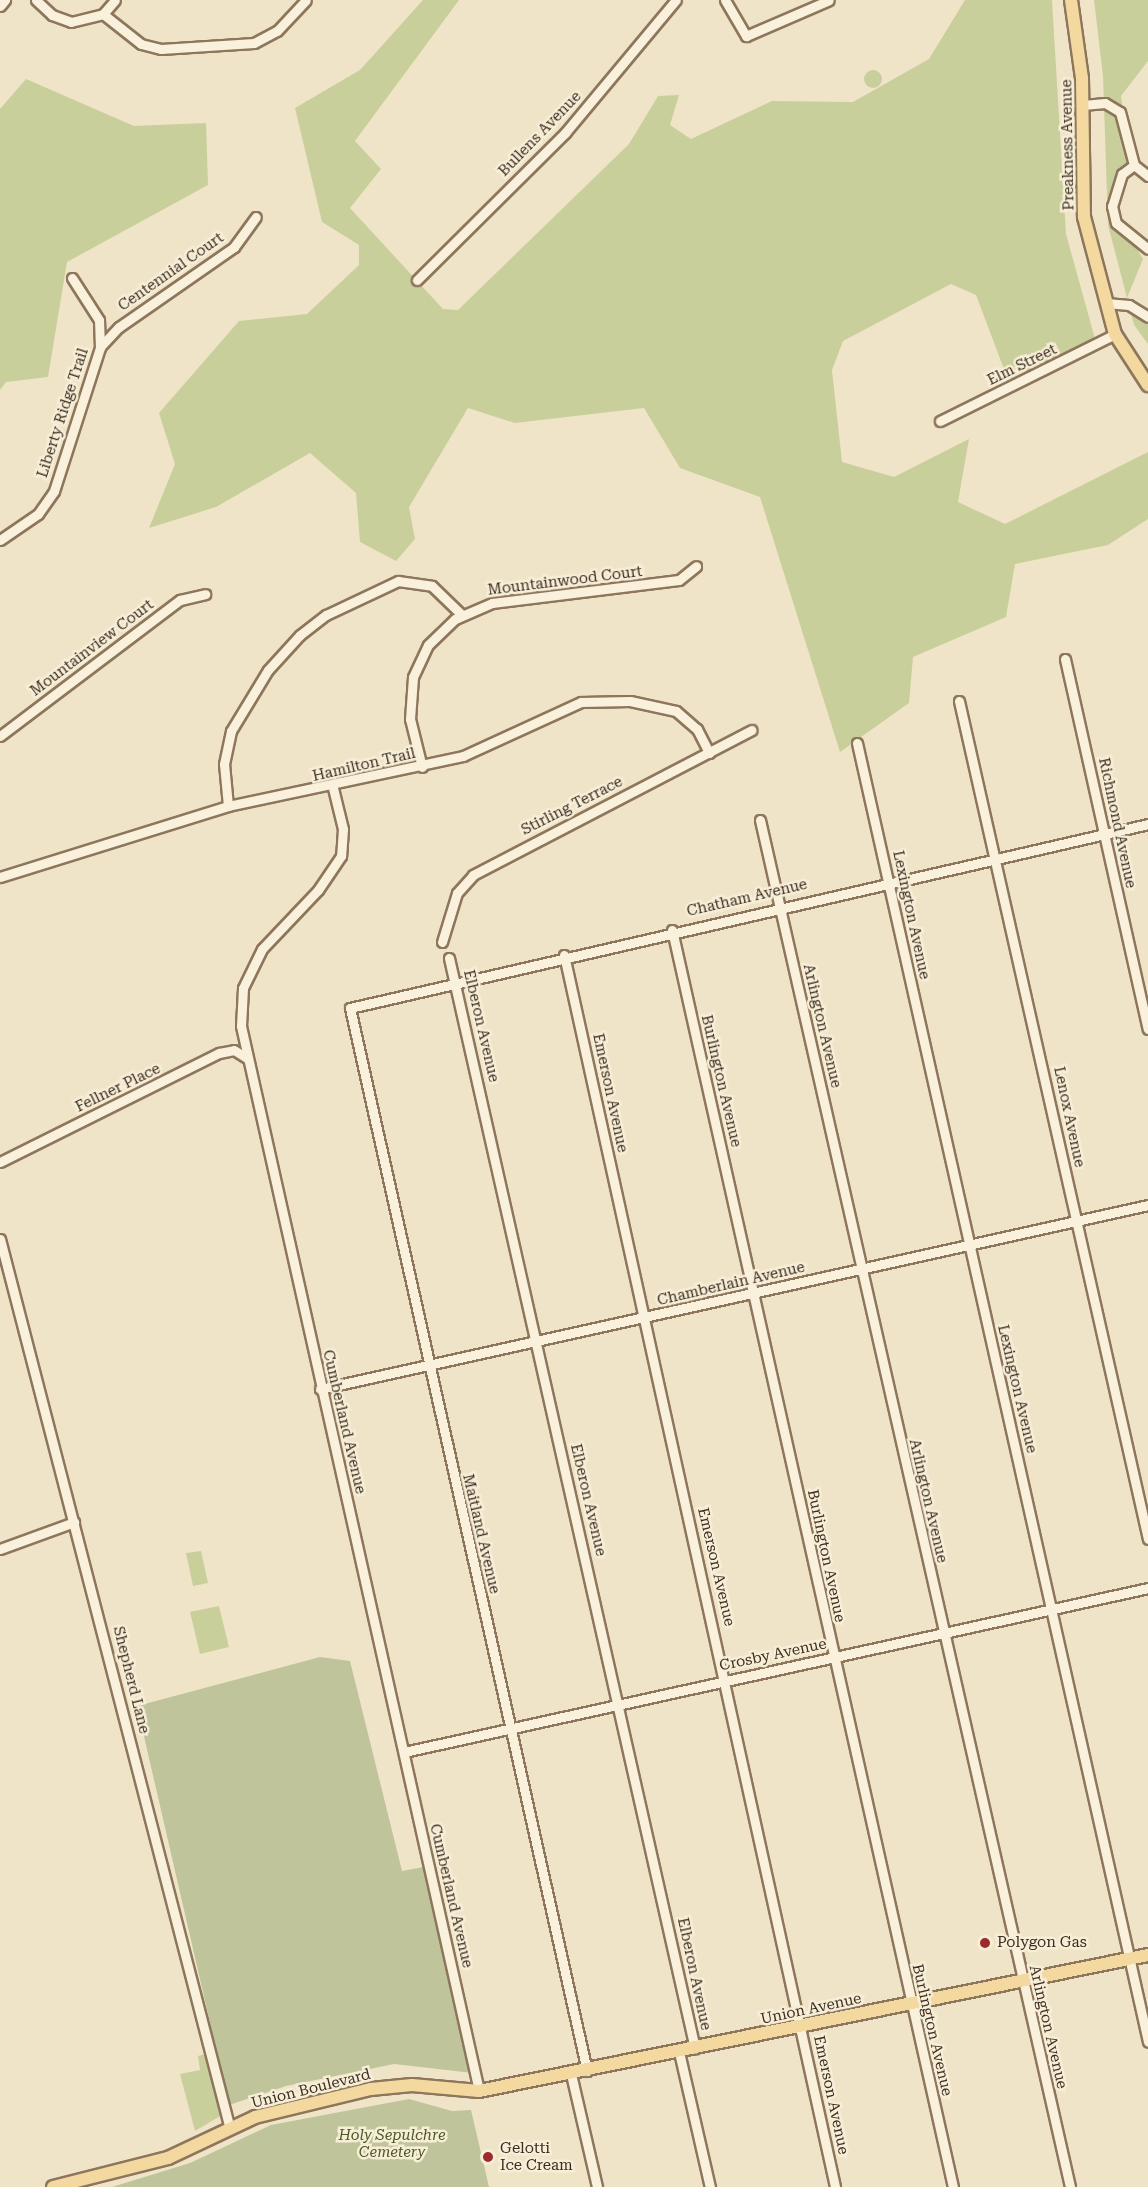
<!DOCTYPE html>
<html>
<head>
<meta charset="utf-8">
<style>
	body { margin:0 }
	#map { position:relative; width:1148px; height:2187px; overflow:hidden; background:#f0e4c8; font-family:"Roboto Serif",serif }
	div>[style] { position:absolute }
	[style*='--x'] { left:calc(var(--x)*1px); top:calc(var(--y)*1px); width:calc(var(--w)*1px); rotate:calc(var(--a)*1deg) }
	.green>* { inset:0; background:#c9cf9b }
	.round { border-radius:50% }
	.cemetery>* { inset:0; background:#bfc49a }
	.roads { filter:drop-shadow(2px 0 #8d765c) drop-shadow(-2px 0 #8d765c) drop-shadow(0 2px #8d765c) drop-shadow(0 -2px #8d765c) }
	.minor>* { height:9px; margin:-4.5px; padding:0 4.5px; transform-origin:4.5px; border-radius:4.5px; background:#faf1dc }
	.major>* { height:12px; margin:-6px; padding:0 6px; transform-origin:6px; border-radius:6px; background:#f3d9a0 }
	.dots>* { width:16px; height:16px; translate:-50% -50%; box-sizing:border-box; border:3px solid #f7eed8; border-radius:50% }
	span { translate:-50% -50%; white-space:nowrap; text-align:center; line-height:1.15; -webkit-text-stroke:5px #f7eed8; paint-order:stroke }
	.street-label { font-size:15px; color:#3d2e20 }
	.poi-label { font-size:15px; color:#3d2e20 }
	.left { translate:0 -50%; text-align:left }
	.park-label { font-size:15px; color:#4d5a26; font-style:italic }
</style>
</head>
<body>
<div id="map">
	<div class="green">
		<i style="clip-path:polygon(423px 0,459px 0,355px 141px,381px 169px,350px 208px,443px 309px,458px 310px,629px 144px,658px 96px,679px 95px,670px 125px,691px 139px,772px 101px,853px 102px,929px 59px,965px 0,1052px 0,1066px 234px,1097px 346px,1013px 393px,976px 295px,951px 284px,843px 341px,832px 370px,842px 462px,894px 477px,969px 439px,958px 502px,1005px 524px,1148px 452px,1148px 519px,1108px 545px,1015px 564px,1006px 617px,913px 657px,909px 703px,840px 752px,760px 497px,680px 468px,644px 408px,515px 423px,468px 408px,409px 507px,415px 539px,396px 561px,360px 542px,356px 493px,310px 453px,216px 507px,149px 528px,175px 464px,159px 413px,239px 321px,307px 314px,359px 265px,359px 245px,322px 222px,295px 108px,360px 70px)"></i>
		<i style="clip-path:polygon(1094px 0,1148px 0,1148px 61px,1121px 96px,1130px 157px,1115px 212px,1143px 259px,1127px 298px,1108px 225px,1103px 76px)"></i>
		<i class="round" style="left:864px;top:70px;width:18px;height:18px"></i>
		<i style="clip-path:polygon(26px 79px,134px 126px,206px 123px,208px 185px,67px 262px,48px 377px,6px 382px,0 390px,0 109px)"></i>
		<i style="clip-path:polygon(1129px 306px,1148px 317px,1148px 344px,1134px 325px)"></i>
		<i style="clip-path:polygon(201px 1551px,208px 1583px,193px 1586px,186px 1553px)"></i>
		<i style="clip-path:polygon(219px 1606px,229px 1647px,200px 1654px,190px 1612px)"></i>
		<i style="clip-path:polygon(208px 2053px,222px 2115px,195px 2131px,180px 2074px,200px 2070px,198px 2056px)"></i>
	</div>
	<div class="cemetery">
		<i style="clip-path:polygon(320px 1657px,350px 1661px,402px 1871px,429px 1866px,473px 2073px,394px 2064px,286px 2086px,229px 2105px,137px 1706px)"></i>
		<i style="clip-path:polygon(409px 2099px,452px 2111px,471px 2110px,489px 2187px,112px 2187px,190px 2163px,271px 2125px)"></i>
	</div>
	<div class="roads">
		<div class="minor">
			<i style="--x:36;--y:0;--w:22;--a:43"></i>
			<i style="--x:52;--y:15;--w:20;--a:20"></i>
			<i style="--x:71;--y:22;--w:33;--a:-14"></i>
			<i style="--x:103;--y:14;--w:48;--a:38.3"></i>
			<i style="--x:141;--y:44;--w:21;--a:14"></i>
			<i style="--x:161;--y:49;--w:93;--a:-3.7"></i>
			<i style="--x:254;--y:43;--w:26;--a:-28"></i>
			<i style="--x:277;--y:31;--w:42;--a:-46.9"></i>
			<i style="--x:725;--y:0;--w:42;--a:59.7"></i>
			<i style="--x:746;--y:36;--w:90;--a:-23.4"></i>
			<i style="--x:0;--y:6;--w:8;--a:-50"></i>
			<i style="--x:103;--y:14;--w:18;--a:-49"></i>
			<i style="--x:1083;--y:105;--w:22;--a:-5"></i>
			<i style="--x:1105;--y:103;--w:17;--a:31"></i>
			<i style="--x:1120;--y:112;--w:55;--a:75.2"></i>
			<i style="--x:1134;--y:165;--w:18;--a:38"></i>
			<i style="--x:1134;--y:165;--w:15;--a:143"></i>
			<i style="--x:1122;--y:174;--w:34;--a:107"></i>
			<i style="--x:1112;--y:206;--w:17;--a:77"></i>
			<i style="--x:1116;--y:223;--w:41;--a:39.1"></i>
			<i style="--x:417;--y:280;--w:209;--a:-44.8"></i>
			<i style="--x:565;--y:133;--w:173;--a:-50.2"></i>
			<i style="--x:1106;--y:303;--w:23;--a:5"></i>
			<i style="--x:1129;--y:305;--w:22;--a:32"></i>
			<i style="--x:101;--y:346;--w:26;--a:-47"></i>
			<i style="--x:119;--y:327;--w:140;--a:-34.8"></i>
			<i style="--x:234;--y:247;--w:37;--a:-54"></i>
			<i style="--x:940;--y:421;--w:195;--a:-26.4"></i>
			<i style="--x:0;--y:540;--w:46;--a:-34.4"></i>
			<i style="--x:38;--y:514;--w:28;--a:-55"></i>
			<i style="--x:54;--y:491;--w:150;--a:-72.2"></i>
			<i style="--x:100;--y:348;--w:28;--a:-92"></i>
			<i style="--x:99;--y:320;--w:50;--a:-122.7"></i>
			<i style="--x:1065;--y:659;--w:379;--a:77.4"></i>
			<i style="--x:959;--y:701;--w:859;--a:77.29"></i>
			<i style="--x:0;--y:736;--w:226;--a:-37.1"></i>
			<i style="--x:180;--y:600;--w:26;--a:-13"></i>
			<i style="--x:857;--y:743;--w:1331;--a:77.37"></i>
			<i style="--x:422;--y:767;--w:49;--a:-104"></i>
			<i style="--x:410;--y:719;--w:42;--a:-85.9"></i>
			<i style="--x:413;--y:677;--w:35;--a:-65"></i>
			<i style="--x:428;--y:645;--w:37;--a:-44"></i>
			<i style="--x:455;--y:619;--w:40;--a:-23.4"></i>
			<i style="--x:492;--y:603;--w:188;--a:-7"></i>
			<i style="--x:679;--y:580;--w:22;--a:-39"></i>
			<i style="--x:333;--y:788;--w:42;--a:76.3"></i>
			<i style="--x:343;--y:829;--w:27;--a:94"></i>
			<i style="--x:341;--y:856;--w:41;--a:124.1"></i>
			<i style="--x:318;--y:890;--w:81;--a:133.5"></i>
			<i style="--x:262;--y:949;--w:43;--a:116"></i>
			<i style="--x:243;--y:988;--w:38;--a:93"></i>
			<i style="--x:241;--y:1026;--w:1091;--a:77.4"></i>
			<i style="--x:228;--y:806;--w:42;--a:-95.4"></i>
			<i style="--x:224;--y:764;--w:34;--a:-78"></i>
			<i style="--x:231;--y:731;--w:71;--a:-58.8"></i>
			<i style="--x:268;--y:670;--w:47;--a:-47.6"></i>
			<i style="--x:300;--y:635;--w:33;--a:-38"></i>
			<i style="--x:326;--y:615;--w:80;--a:-25.3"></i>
			<i style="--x:398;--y:581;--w:34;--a:8"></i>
			<i style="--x:432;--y:586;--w:42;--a:44"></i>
			<i style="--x:760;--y:820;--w:1402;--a:77.22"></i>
			<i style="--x:0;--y:877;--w:239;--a:-17.3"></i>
			<i style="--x:228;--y:806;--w:240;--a:-12"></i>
			<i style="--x:463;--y:756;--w:130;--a:-24.6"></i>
			<i style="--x:581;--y:702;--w:49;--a:-1.2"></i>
			<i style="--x:630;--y:701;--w:47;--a:12.3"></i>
			<i style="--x:676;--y:711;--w:28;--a:41"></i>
			<i style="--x:697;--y:729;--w:27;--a:63"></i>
			<i style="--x:672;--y:930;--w:1288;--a:77.4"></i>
			<i style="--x:442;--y:942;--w:51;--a:-73"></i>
			<i style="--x:457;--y:893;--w:24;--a:-48"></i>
			<i style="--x:473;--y:875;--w:314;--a:-27.5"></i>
			<i style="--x:564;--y:955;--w:1261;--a:77.59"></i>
			<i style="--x:449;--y:958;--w:1118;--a:77.29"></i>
			<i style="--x:0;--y:1162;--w:245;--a:-26.5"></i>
			<i style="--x:219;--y:1053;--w:15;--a:-11"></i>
			<i style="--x:234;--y:1050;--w:15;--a:32"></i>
			<i style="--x:0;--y:1239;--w:919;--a:75.51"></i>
			<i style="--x:320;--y:1389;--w:848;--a:-12.53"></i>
			<i style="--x:0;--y:1549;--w:79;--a:-20"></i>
			<i style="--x:404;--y:1752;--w:762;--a:-12.43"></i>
			<i style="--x:679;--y:2052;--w:139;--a:77.1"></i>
			<i style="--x:587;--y:2071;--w:1089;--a:-102.57"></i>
			<i style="--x:350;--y:1008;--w:819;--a:-12.98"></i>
			<i style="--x:571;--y:2074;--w:116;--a:77"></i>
		</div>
		<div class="major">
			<i style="--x:1071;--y:0;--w:79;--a:82"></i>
			<i style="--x:1082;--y:78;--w:139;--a:89.2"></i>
			<i style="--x:1084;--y:217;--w:121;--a:75.2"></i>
			<i style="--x:1115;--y:334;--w:61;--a:57.1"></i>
			<i style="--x:53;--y:2187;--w:119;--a:-14.2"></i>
			<i style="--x:168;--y:2158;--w:96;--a:-25.2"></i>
			<i style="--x:255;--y:2117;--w:119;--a:-13.6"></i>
			<i style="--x:371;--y:2089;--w:41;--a:-5.6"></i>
			<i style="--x:412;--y:2085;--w:67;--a:5.1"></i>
			<i style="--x:479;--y:2091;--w:683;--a:-11.49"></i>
		</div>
	</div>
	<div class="dots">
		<i style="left:985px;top:1943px;background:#9e2a2b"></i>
		<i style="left:488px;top:2157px;background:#9e2a2b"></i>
	</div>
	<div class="street-label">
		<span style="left:540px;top:134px;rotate:-46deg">Bullens Avenue</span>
		<span style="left:1068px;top:145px;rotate:-91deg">Preakness Avenue</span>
		<span style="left:171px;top:272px;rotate:-35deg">Centennial Court</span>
		<span style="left:1022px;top:365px;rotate:-26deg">Elm Street</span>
		<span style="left:63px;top:413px;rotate:-72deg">Liberty Ridge Trail</span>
		<span style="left:565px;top:581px;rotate:-7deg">Mountainwood Court</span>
		<span style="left:92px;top:648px;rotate:-37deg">Mountainview Court</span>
		<span style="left:364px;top:765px;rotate:-13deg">Hamilton Trail</span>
		<span style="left:572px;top:806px;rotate:-27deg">Stirling Terrace</span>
		<span style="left:1117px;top:823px;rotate:78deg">Richmond Avenue</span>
		<span style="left:747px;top:898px;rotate:-13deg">Chatham Avenue</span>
		<span style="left:911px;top:915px;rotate:78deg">Lexington Avenue</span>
		<span style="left:481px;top:1026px;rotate:77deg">Elberon Avenue</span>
		<span style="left:822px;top:1026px;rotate:77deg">Arlington Avenue</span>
		<span style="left:721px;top:1081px;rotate:77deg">Burlington Avenue</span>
		<span style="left:118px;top:1088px;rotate:-26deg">Fellner Place</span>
		<span style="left:610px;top:1093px;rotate:78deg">Emerson Avenue</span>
		<span style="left:1069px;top:1117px;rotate:78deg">Lenox Avenue</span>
		<span style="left:731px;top:1284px;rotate:-13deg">Chamberlain Avenue</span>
		<span style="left:1017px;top:1389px;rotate:77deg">Lexington Avenue</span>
		<span style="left:344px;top:1422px;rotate:77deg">Cumberland Avenue</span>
		<span style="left:588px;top:1500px;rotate:77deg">Elberon Avenue</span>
		<span style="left:928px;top:1501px;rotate:77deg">Arlington Avenue</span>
		<span style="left:481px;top:1534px;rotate:77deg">Maitland Avenue</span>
		<span style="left:826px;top:1556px;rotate:78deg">Burlington Avenue</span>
		<span style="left:716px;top:1567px;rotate:77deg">Emerson Avenue</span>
		<span style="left:773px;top:1655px;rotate:-12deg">Crosby Avenue</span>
		<span style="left:131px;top:1680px;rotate:76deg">Shepherd Lane</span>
		<span style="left:451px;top:1896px;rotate:77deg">Cumberland Avenue</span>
		<span style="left:694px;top:1974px;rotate:78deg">Elberon Avenue</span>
		<span style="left:811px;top:2009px;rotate:-12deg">Union Avenue</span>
		<span style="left:1048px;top:2027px;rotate:77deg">Arlington Avenue</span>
		<span style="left:932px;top:2030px;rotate:77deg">Burlington Avenue</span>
		<span style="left:311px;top:2089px;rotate:-14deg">Union Boulevard</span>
		<span style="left:831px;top:2095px;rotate:78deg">Emerson Avenue</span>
	</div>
	<div class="poi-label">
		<span class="left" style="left:997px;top:1943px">Polygon Gas</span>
		<span class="left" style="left:500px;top:2157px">Gelotti<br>Ice Cream</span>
	</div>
	<div class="park-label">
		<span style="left:392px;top:2144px">Holy Sepulchre<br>Cemetery</span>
	</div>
</div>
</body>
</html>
